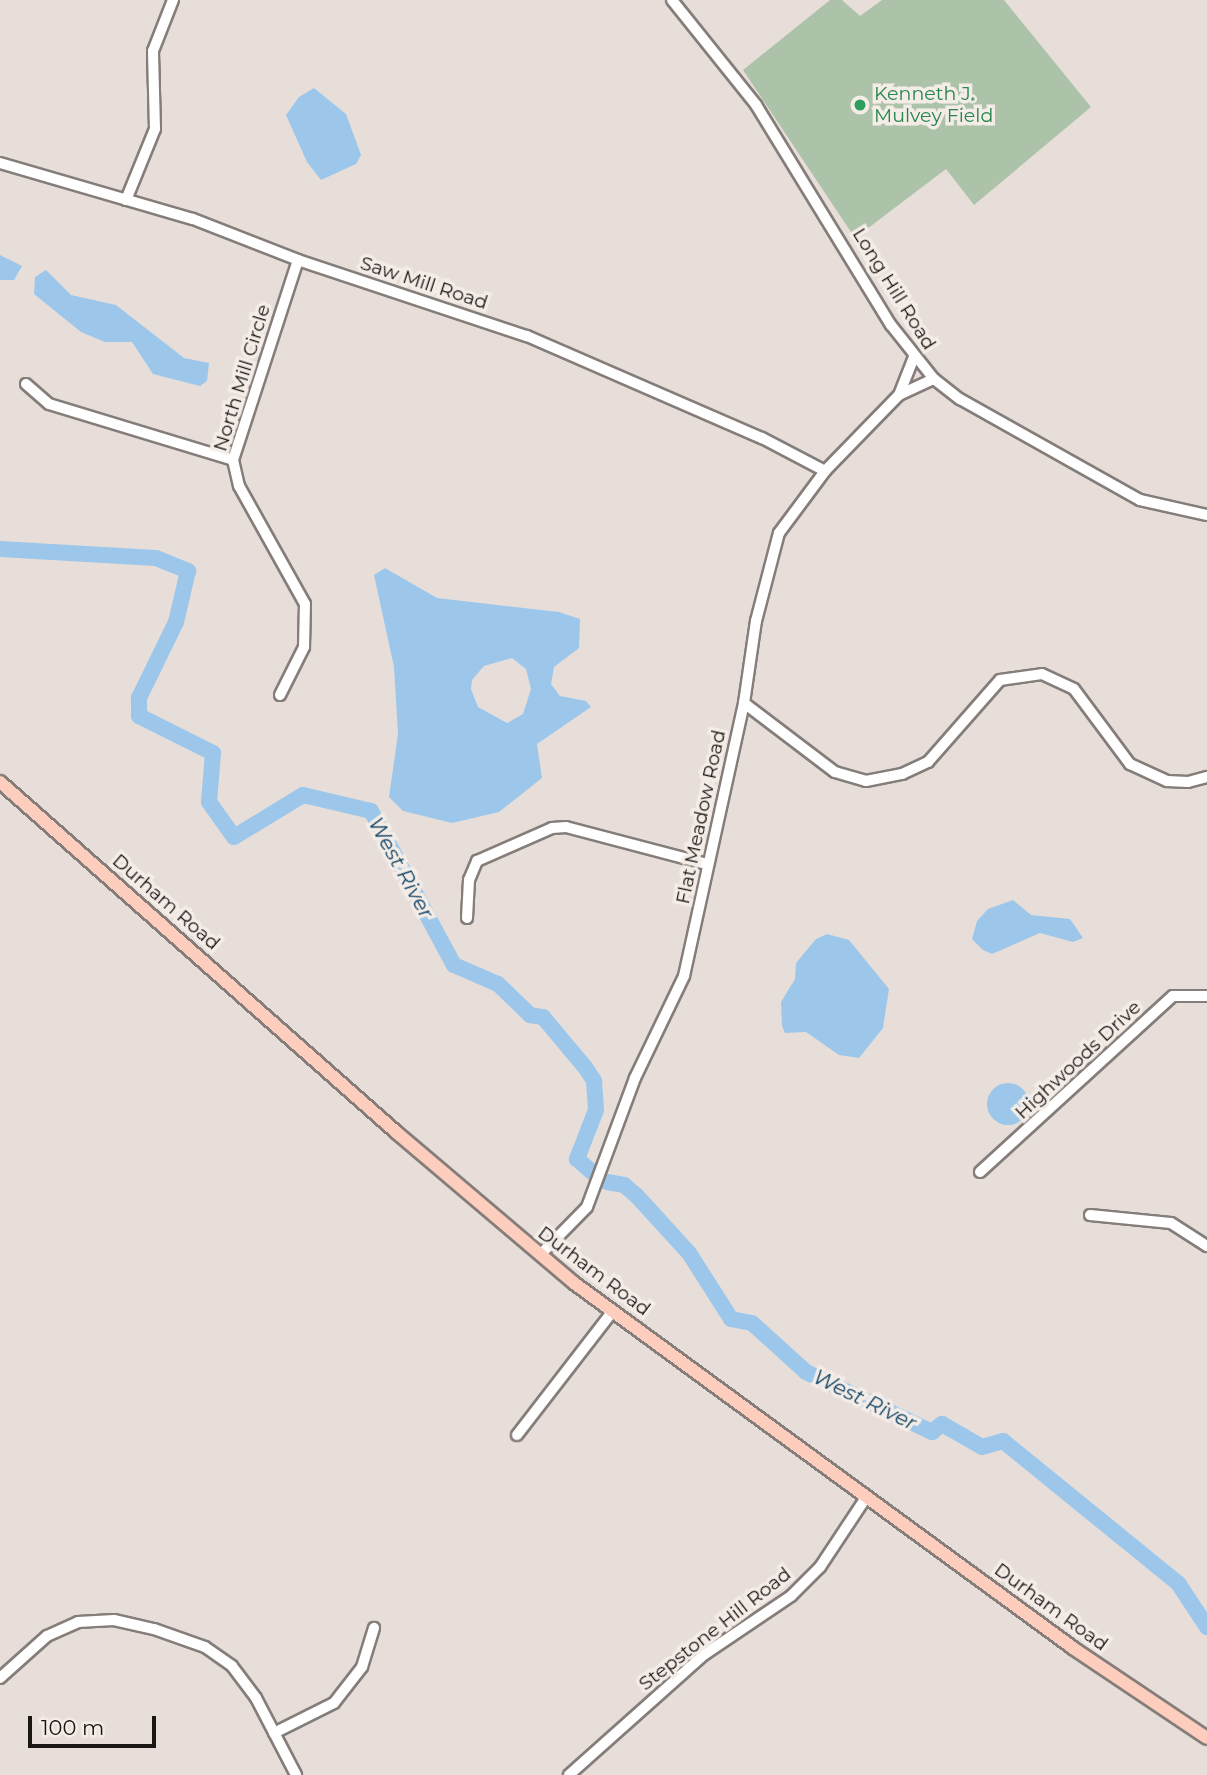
<!DOCTYPE html>
<html>
<head>
<meta charset="utf-8">
<style>
	body { margin:0 }
	#map { position:relative; width:1207px; height:1775px; overflow:hidden; background:#e7deda; font-family:Montserrat,sans-serif }
	div>[style] { position:absolute }
	[style*='--x'] { left:calc(var(--x)*1px); top:calc(var(--y)*1px); width:calc(var(--w)*1px); rotate:calc(var(--a)*1deg) }
	.green>* { inset:0; background:#adc3a9 }
	.water>* { inset:0; background:#9cc7ea }
	.round { border-radius:50% }
	.river>* { height:16px; margin:-8px; padding:0 8px; transform-origin:8px; border-radius:8px; background:#9cc7ea }
	.roads { filter:drop-shadow(2px 0 #857d79) drop-shadow(-2px 0 #857d79) drop-shadow(0 2px #857d79) drop-shadow(0 -2px #857d79) }
	.minor>* { height:10px; margin:-5px; padding:0 5px; transform-origin:5px; border-radius:5px; background:#fff }
	.major>* { height:12px; margin:-6px; padding:0 6px; transform-origin:6px; border-radius:6px; background:#fdcdbe }
	.dots>* { width:19px; height:19px; translate:-50% -50%; box-sizing:border-box; border:4px solid #f4ece7; border-radius:50% }
	span { translate:-50% -50%; white-space:nowrap; text-align:center; line-height:1.15; -webkit-text-stroke:7px #f4ece7; paint-order:stroke }
	.leisure-label { font-size:19px; color:#27864d }
	.left { translate:0 -50%; text-align:left }
	.street-label { font-size:19px; color:#191614 }
	.water-label { font-size:21px; color:#144668; font-style:italic }
	.scale { position:absolute; left:28px; top:1716px; width:128px; height:32px; box-sizing:border-box; border:4px solid #191614; border-top:0; padding-left:9px; font-size:21px; line-height:24px; white-space:nowrap; color:#191614; -webkit-text-stroke:5px #f4ece7; paint-order:stroke }
</style>
</head>
<body>
<div id="map">
	<div class="green">
		<i style="clip-path:polygon(830px 0,842px 0,860px 16px,882px 0,1004px 0,1091px 107px,974px 205px,946px 169px,855px 238px,743px 70px)"></i>
	</div>
	<div class="water">
		<i style="clip-path:polygon(314px 88px,346px 114px,361px 155px,356px 164px,321px 180px,307px 162px,286px 115px,299px 97px)"></i>
		<i style="clip-path:polygon(0 255px,22px 266px,14px 280px,0 280px)"></i>
		<i style="clip-path:polygon(46px 270px,71px 295px,116px 305px,184px 358px,209px 363px,207px 381px,200px 386px,153px 374px,132px 342px,105px 342px,81px 332px,34px 294px,35px 277px)"></i>
		<i style="clip-path:polygon(evenodd,385px 568px,437px 598px,559px 612px,580px 619px,579px 648px,554px 667px,551px 684px,560px 696px,586px 701px,591px 707px,537px 744px,542px 778px,499px 812px,452px 823px,403px 811px,389px 797px,398px 734px,394px 667px,374px 575px,385px 568px,512px 658px,526px 669px,531px 689px,523px 714px,507px 723px,478px 707px,471px 689px,472px 680px,484px 666px,512px 658px)"></i>
		<i style="clip-path:polygon(1013px 900px,1031px 915px,1070px 919px,1083px 938px,1073px 942px,1040px 933px,992px 954px,983px 950px,972px 939px,977px 921px,988px 909px)"></i>
		<i style="clip-path:polygon(827px 934px,849px 940px,889px 989px,883px 1028px,859px 1058px,839px 1055px,806px 1032px,785px 1033px,782px 1026px,781px 1002px,795px 979px,796px 963px,816px 939px)"></i>
		<i class="round" style="left:987px;top:1083px;width:42px;height:42px"></i>
	</div>
	<div class="river">
		<i style="--x:0;--y:549;--w:156;--a:3.3"></i>
		<i style="--x:156;--y:558;--w:35;--a:22"></i>
		<i style="--x:188;--y:571;--w:52;--a:103.2"></i>
		<i style="--x:176;--y:622;--w:85;--a:116"></i>
		<i style="--x:139;--y:698;--w:18;--a:90"></i>
		<i style="--x:139;--y:716;--w:83;--a:26.6"></i>
		<i style="--x:213;--y:753;--w:49;--a:94.7"></i>
		<i style="--x:209;--y:802;--w:43;--a:54.5"></i>
		<i style="--x:234;--y:837;--w:81;--a:-31.3"></i>
		<i style="--x:303;--y:795;--w:70;--a:13.2"></i>
		<i style="--x:371;--y:811;--w:175;--a:61.7"></i>
		<i style="--x:454;--y:965;--w:48;--a:23.4"></i>
		<i style="--x:498;--y:984;--w:45;--a:44.1"></i>
		<i style="--x:530;--y:1015;--w:13;--a:9"></i>
		<i style="--x:543;--y:1017;--w:65;--a:50"></i>
		<i style="--x:585;--y:1067;--w:17;--a:57"></i>
		<i style="--x:594;--y:1081;--w:29;--a:86"></i>
		<i style="--x:596;--y:1110;--w:53;--a:111.2"></i>
		<i style="--x:577;--y:1159;--w:20;--a:41"></i>
		<i style="--x:607;--y:1182;--w:17;--a:10"></i>
		<i style="--x:624;--y:1185;--w:16;--a:40"></i>
		<i style="--x:636;--y:1195;--w:79;--a:47.6"></i>
		<i style="--x:689;--y:1253;--w:78;--a:57.5"></i>
		<i style="--x:731;--y:1319;--w:21;--a:11"></i>
		<i style="--x:752;--y:1323;--w:73;--a:42.2"></i>
		<i style="--x:806;--y:1372;--w:140;--a:25.5"></i>
		<i style="--x:932;--y:1432;--w:13;--a:-39"></i>
		<i style="--x:942;--y:1424;--w:46;--a:29.9"></i>
		<i style="--x:982;--y:1447;--w:22;--a:-16"></i>
		<i style="--x:1003;--y:1441;--w:225;--a:39.1"></i>
		<i style="--x:1178;--y:1583;--w:53;--a:56.6"></i>
	</div>
	<div class="roads">
		<div class="minor">
			<i style="--x:672;--y:0;--w:134;--a:51.3"></i>
			<i style="--x:756;--y:105;--w:258;--a:58.5"></i>
			<i style="--x:891;--y:325;--w:69;--a:51.5"></i>
			<i style="--x:934;--y:379;--w:33;--a:38"></i>
			<i style="--x:960;--y:399;--w:206;--a:29.3"></i>
			<i style="--x:1140;--y:500;--w:69;--a:12.6"></i>
			<i style="--x:0;--y:163;--w:201;--a:16.2"></i>
			<i style="--x:193;--y:219;--w:113;--a:21.3"></i>
			<i style="--x:298;--y:260;--w:241;--a:18.4"></i>
			<i style="--x:527;--y:336;--w:256;--a:23.5"></i>
			<i style="--x:762;--y:438;--w:71;--a:27.6"></i>
			<i style="--x:126;--y:200;--w:77;--a:-67.8"></i>
			<i style="--x:155;--y:129;--w:78;--a:-91.5"></i>
			<i style="--x:153;--y:51;--w:55;--a:-68.6"></i>
			<i style="--x:26;--y:384;--w:30;--a:41"></i>
			<i style="--x:49;--y:404;--w:192;--a:16.9"></i>
			<i style="--x:899;--y:395;--w:41;--a:-68.5"></i>
			<i style="--x:280;--y:695;--w:54;--a:-63.4"></i>
			<i style="--x:304;--y:647;--w:43;--a:-88.7"></i>
			<i style="--x:305;--y:604;--w:135;--a:-119.2"></i>
			<i style="--x:239;--y:486;--w:27;--a:-103"></i>
			<i style="--x:233;--y:460;--w:210;--a:-72"></i>
			<i style="--x:744;--y:703;--w:114;--a:37.2"></i>
			<i style="--x:835;--y:772;--w:32;--a:16"></i>
			<i style="--x:866;--y:781;--w:37;--a:-11"></i>
			<i style="--x:902;--y:774;--w:29;--a:-25"></i>
			<i style="--x:928;--y:762;--w:109;--a:-48.7"></i>
			<i style="--x:1000;--y:680;--w:42;--a:-8.1"></i>
			<i style="--x:1042;--y:674;--w:35;--a:25"></i>
			<i style="--x:1074;--y:689;--w:94;--a:53.3"></i>
			<i style="--x:1130;--y:764;--w:41;--a:24.7"></i>
			<i style="--x:1167;--y:781;--w:21;--a:3"></i>
			<i style="--x:1188;--y:782;--w:20;--a:-15"></i>
			<i style="--x:467;--y:918;--w:38;--a:-87"></i>
			<i style="--x:469;--y:880;--w:21;--a:-67"></i>
			<i style="--x:477;--y:861;--w:82;--a:-23.7"></i>
			<i style="--x:552;--y:828;--w:14;--a:-4"></i>
			<i style="--x:566;--y:827;--w:146;--a:14.7"></i>
			<i style="--x:980;--y:1172;--w:261;--a:-42.4"></i>
			<i style="--x:1173;--y:996;--w:34;--a:0"></i>
			<i style="--x:1090;--y:1215;--w:81;--a:5.6"></i>
			<i style="--x:1171;--y:1223;--w:43;--a:32.6"></i>
			<i style="--x:540;--y:1255;--w:67;--a:-45.6"></i>
			<i style="--x:587;--y:1207;--w:138;--a:-69.6"></i>
			<i style="--x:635;--y:1078;--w:113;--a:-64.3"></i>
			<i style="--x:684;--y:976;--w:280;--a:-77.6"></i>
			<i style="--x:744;--y:703;--w:83;--a:-81.7"></i>
			<i style="--x:756;--y:621;--w:91;--a:-75.4"></i>
			<i style="--x:779;--y:533;--w:77;--a:-53.4"></i>
			<i style="--x:825;--y:471;--w:106;--a:-45.8"></i>
			<i style="--x:899;--y:395;--w:38;--a:-25"></i>
			<i style="--x:517;--y:1435;--w:157;--a:-52.3"></i>
			<i style="--x:0;--y:1678;--w:63;--a:-41.8"></i>
			<i style="--x:47;--y:1636;--w:34;--a:-24"></i>
			<i style="--x:78;--y:1622;--w:36;--a:-3"></i>
			<i style="--x:114;--y:1620;--w:41;--a:12.7"></i>
			<i style="--x:154;--y:1629;--w:54;--a:19.4"></i>
			<i style="--x:205;--y:1647;--w:33;--a:35"></i>
			<i style="--x:232;--y:1666;--w:40;--a:53"></i>
			<i style="--x:256;--y:1698;--w:87;--a:62.5"></i>
			<i style="--x:274;--y:1733;--w:67;--a:-26.6"></i>
			<i style="--x:334;--y:1703;--w:46;--a:-52.1"></i>
			<i style="--x:362;--y:1667;--w:41;--a:-72.9"></i>
			<i style="--x:569;--y:1775;--w:182;--a:-41.7"></i>
			<i style="--x:705;--y:1654;--w:104;--a:-34"></i>
			<i style="--x:791;--y:1596;--w:41;--a:-45"></i>
			<i style="--x:820;--y:1567;--w:85;--a:-56.5"></i>
		</div>
		<div class="major">
			<i style="--x:0;--y:782;--w:529;--a:41.47"></i>
			<i style="--x:396;--y:1132;--w:233;--a:40.3"></i>
			<i style="--x:574;--y:1283;--w:618;--a:36.18"></i>
			<i style="--x:1073;--y:1648;--w:161;--a:33.9"></i>
		</div>
	</div>
	<div class="dots">
		<i style="left:860px;top:105px;background:#2e9e5b"></i>
	</div>
	<div class="leisure-label">
		<span class="left" style="left:874px;top:105px">Kenneth J.<br>Mulvey Field</span>
	</div>
	<div class="street-label">
		<span style="left:424px;top:283px;rotate:18deg">Saw Mill Road</span>
		<span style="left:894px;top:289px;rotate:58deg">Long Hill Road</span>
		<span style="left:242px;top:378px;rotate:-73deg">North Mill Circle</span>
		<span style="left:701px;top:817px;rotate:-78deg">Flat Meadow Road</span>
		<span style="left:166px;top:902px;rotate:41deg">Durham Road</span>
		<span style="left:1078px;top:1060px;rotate:-43deg">Highwoods Drive</span>
		<span style="left:594px;top:1271px;rotate:37deg">Durham Road</span>
		<span style="left:1051px;top:1607px;rotate:36deg">Durham Road</span>
		<span style="left:715px;top:1629px;rotate:-38deg">Stepstone Hill Road</span>
	</div>
	<div class="water-label">
		<span style="left:401px;top:868px;rotate:61deg">West River</span>
		<span style="left:865px;top:1400px;rotate:26deg">West River</span>
	</div>
	<div class="scale">100 m</div>
</div>
</body>
</html>
